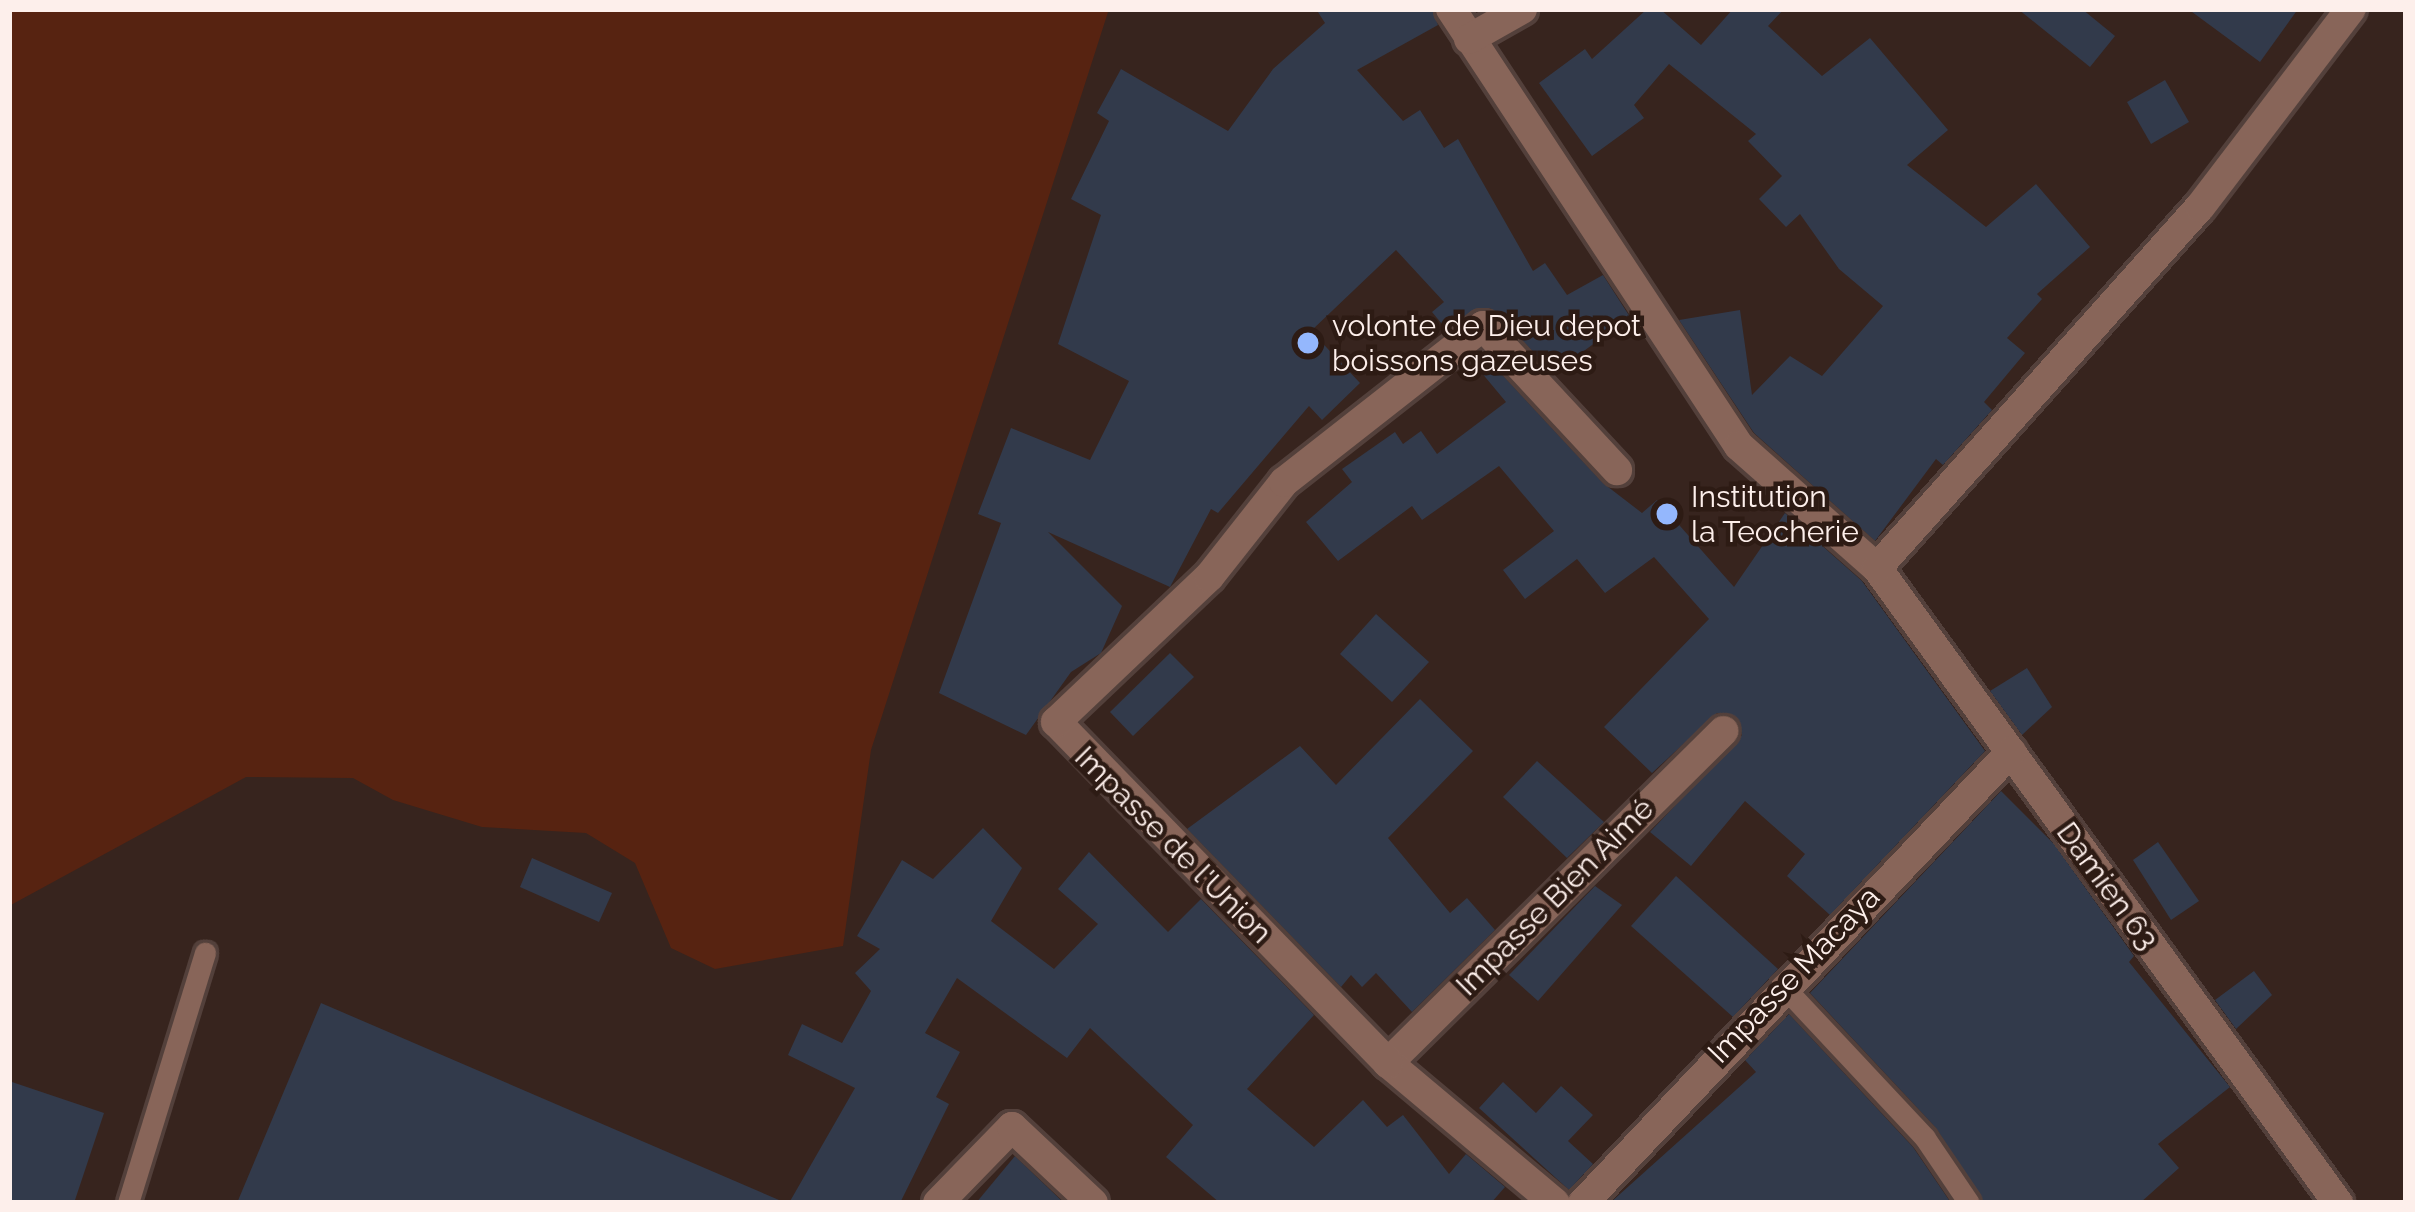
<!DOCTYPE html>
<html>
<head>
<meta charset="utf-8">
<style>
	body { margin:0 }
	#map { position:relative; width:2415px; height:1212px; overflow:hidden; background:#37241e; font-family:Raleway,sans-serif }
	div>[style] { position:absolute }
	[style*='--x'] { left:calc(var(--x)*1px); top:calc(var(--y)*1px); width:calc(var(--w)*1px); rotate:calc(var(--a)*1deg) }
	.green>* { inset:0; background:#572311 }
	.building>* { inset:0; background:#323a4b }
	.roads { filter:drop-shadow(3px 0 #53403b) drop-shadow(-3px 0 #53403b) drop-shadow(0 3px #53403b) drop-shadow(0 -3px #53403b) }
	.service>* { height:21px; margin:-10.5px; padding:0 10.5px; transform-origin:10.5px; border-radius:10.5px; background:#886559 }
	.minor>* { height:30px; margin:-15px; padding:0 15px; transform-origin:15px; border-radius:15px; background:#886559 }
	.dots>* { width:33px; height:33px; translate:-50% -50%; box-sizing:border-box; border:6px solid #2d1b14; border-radius:50% }
	span { translate:-50% -50%; white-space:nowrap; text-align:center; line-height:1.15; -webkit-text-stroke:9px #2d1b14; paint-order:stroke }
	.poi-label { font-size:30px; color:#fdefeb }
	.left { translate:0 -50%; text-align:left }
	.street-label { font-size:30px; color:#fdefeb }
	.frame { position:absolute; inset:0; border:12px solid #fdefeb; pointer-events:none }
</style>
</head>
<body>
<div id="map">
	<div class="green">
		<i style="clip-path:polygon(9px 9px,1109px 9px,871px 750px,843px 946px,715px 969px,671px 948px,635px 863px,586px 833px,482px 827px,393px 800px,353px 778px,246px 777px,9px 906px)"></i>
	</div>
	<div class="building">
		<i style="clip-path:polygon(1316px 9px,1432px 9px,1438px 25px,1357px 70px,1403px 121px,1420px 110px,1444px 148px,1458px 139px,1533px 271px,1545px 263px,1567px 295px,1603px 275px,1630px 317px,1554px 373px,1490px 308px,1447px 330px,1432px 312px,1444px 302px,1396px 250px,1311px 331px,1360px 383px,1322px 420px,1309px 406px,1218px 513px,1211px 509px,1170px 587px,1048px 532px,1122px 606px,1101px 653px,1071px 672px,1026px 735px,939px 693px,1001px 523px,978px 514px,1011px 428px,1090px 460px,1129px 381px,1058px 344px,1101px 215px,1071px 199px,1109px 121px,1097px 113px,1121px 69px,1228px 131px,1273px 69px,1325px 23px)"></i>
		<i style="clip-path:polygon(1647px 9px,1660px 9px,1701px 45px,1733px 9px,1784px 9px,1768px 26px,1822px 76px,1870px 38px,1948px 130px,1907px 165px,1986px 227px,2036px 184px,2090px 247px,2037px 294px,2042px 299px,2007px 338px,2025px 353px,1984px 402px,1992px 410px,1943px 465px,1936px 459px,1875px 541px,1754px 433px,1679px 320px,1740px 310px,1752px 395px,1790px 356px,1822px 376px,1883px 306px,1839px 269px,1800px 214px,1786px 227px,1759px 199px,1782px 176px,1748px 141px,1756px 134px,1669px 64px,1634px 105px,1644px 118px,1592px 156px,1539px 83px,1585px 49px,1592px 59px)"></i>
		<i style="clip-path:polygon(2018px 9px,2082px 9px,2115px 36px,2090px 67px)"></i>
		<i style="clip-path:polygon(2188px 9px,2298px 9px,2260px 62px)"></i>
		<i style="clip-path:polygon(2165px 80px,2189px 122px,2151px 144px,2127px 102px)"></i>
		<i style="clip-path:polygon(1481px 352px,1603px 483px,1642px 513px,1657px 500px,1734px 587px,1785px 513px,1862px 581px,1985px 751px,1830px 915px,1787px 876px,1805px 854px,1745px 801px,1691px 866px,1650px 832px,1742px 735px,1736px 717px,1717px 713px,1652px 773px,1604px 727px,1709px 619px,1654px 557px,1605px 593px,1577px 559px,1525px 599px,1503px 570px,1554px 531px,1499px 466px,1422px 520px,1412px 506px,1338px 561px,1306px 522px,1352px 482px,1342px 469px,1395px 432px,1403px 444px,1421px 431px,1437px 454px,1506px 402px,1471px 360px)"></i>
		<i style="clip-path:polygon(1376px 614px,1429px 662px,1392px 702px,1340px 654px)"></i>
		<i style="clip-path:polygon(1170px 653px,1194px 677px,1133px 736px,1110px 712px)"></i>
		<i style="clip-path:polygon(2027px 668px,2052px 707px,2022px 735px,1990px 691px)"></i>
		<i style="clip-path:polygon(1420px 699px,1473px 751px,1388px 838px,1450px 913px,1467px 898px,1495px 930px,1412px 1012px,1376px 973px,1362px 987px,1351px 975px,1341px 987px,1187px 829px,1300px 746px,1336px 785px)"></i>
		<i style="clip-path:polygon(1537px 761px,1604px 822px,1567px 858px,1503px 797px)"></i>
		<i style="clip-path:polygon(2001px 791px,2054px 844px,2134px 956px,2129px 962px,2230px 1087px,2158px 1144px,2179px 1168px,2140px 1203px,1984px 1203px,1936px 1128px,1810px 993px)"></i>
		<i style="clip-path:polygon(983px 828px,1022px 868px,991px 921px,1054px 969px,1098px 924px,1058px 889px,1089px 852px,1168px 932px,1201px 899px,1314px 1015px,1247px 1089px,1314px 1147px,1363px 1100px,1387px 1127px,1403px 1115px,1449px 1174px,1466px 1154px,1505px 1187px,1491px 1203px,1220px 1203px,1166px 1157px,1193px 1125px,1090px 1028px,1067px 1058px,957px 978px,925px 1033px,960px 1052px,936px 1097px,949px 1104px,900px 1203px,789px 1203px,855px 1088px,788px 1055px,802px 1024px,842px 1043px,871px 991px,855px 973px,880px 949px,857px 936px,902px 860px,933px 879px)"></i>
		<i style="clip-path:polygon(2158px 842px,2199px 901px,2171px 920px,2133px 860px)"></i>
		<i style="clip-path:polygon(532px 858px,612px 893px,599px 922px,520px 887px)"></i>
		<i style="clip-path:polygon(1676px 876px,1778px 969px,1733px 1017px,1631px 926px)"></i>
		<i style="clip-path:polygon(1595px 886px,1622px 905px,1538px 1001px,1509px 975px)"></i>
		<i style="clip-path:polygon(2254px 971px,2272px 995px,2236px 1029px,2215px 1000px)"></i>
		<i style="clip-path:polygon(321px 1003px,786px 1203px,237px 1203px)"></i>
		<i style="clip-path:polygon(1789px 1014px,1913px 1147px,1951px 1203px,1610px 1203px,1756px 1072px,1745px 1060px)"></i>
		<i style="clip-path:polygon(9px 1081px,104px 1113px,74px 1203px,9px 1203px)"></i>
		<i style="clip-path:polygon(1503px 1082px,1536px 1113px,1561px 1086px,1593px 1115px,1568px 1141px,1593px 1164px,1569px 1190px,1479px 1108px)"></i>
		<i style="clip-path:polygon(1015px 1156px,1064px 1203px,976px 1203px)"></i>
	</div>
	<div class="roads">
		<div class="service">
			<i style="--x:1782;--y:985;--w:209;--a:46.9"></i>
			<i style="--x:1925;--y:1138;--w:78;--a:55.9"></i>
			<i style="--x:128;--y:1203;--w:262;--a:-72.9"></i>
		</div>
		<div class="minor">
			<i style="--x:1451;--y:9;--w:523;--a:56.61"></i>
			<i style="--x:1739;--y:446;--w:184;--a:41.5"></i>
			<i style="--x:1877;--y:568;--w:785;--a:54.02"></i>
			<i style="--x:1469;--y:39;--w:61;--a:-29.5"></i>
			<i style="--x:1877;--y:568;--w:484;--a:-48.2"></i>
			<i style="--x:2200;--y:207;--w:249;--a:-52.7"></i>
			<i style="--x:1388;--y:1063;--w:472;--a:-44.7"></i>
			<i style="--x:938;--y:1203;--w:106;--a:-45.8"></i>
			<i style="--x:1012;--y:1127;--w:111;--a:43.2"></i>
			<i style="--x:1555;--y:1203;--w:218;--a:-140"></i>
			<i style="--x:1388;--y:1063;--w:476;--a:-134.2"></i>
			<i style="--x:1056;--y:722;--w:211;--a:-43.5"></i>
			<i style="--x:1209;--y:577;--w:121;--a:-51.7"></i>
			<i style="--x:1284;--y:482;--w:253;--a:-38.1"></i>
			<i style="--x:1483;--y:326;--w:197;--a:47.1"></i>
			<i style="--x:1583;--y:1203;--w:622;--a:-46.5"></i>
		</div>
	</div>
	<div class="dots">
		<i style="left:1308px;top:343px;background:#94b7fd"></i>
		<i style="left:1667px;top:514px;background:#94b7fd"></i>
	</div>
	<div class="poi-label">
		<span class="left" style="left:1332px;top:343px">volonte de Dieu depot<br>boissons gazeuses</span>
		<span class="left" style="left:1691px;top:514px">Institution<br>la Teocherie</span>
	</div>
	<div class="street-label">
		<span style="left:1173px;top:845px;rotate:45deg">Impasse de l'Union</span>
		<span style="left:2107px;top:886px;rotate:54deg">Damien 63</span>
		<span style="left:1555px;top:897px;rotate:-45deg">Impasse Bien Aimé</span>
		<span style="left:1794px;top:975px;rotate:-46deg">Impasse Macaya</span>
	</div>
	<div class="frame"></div>
</div>
</body>
</html>
